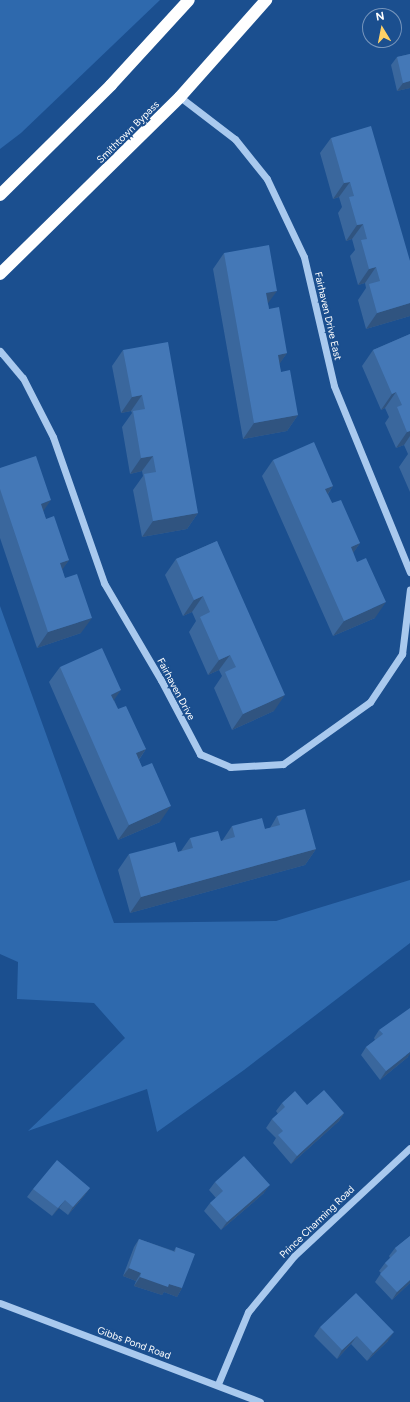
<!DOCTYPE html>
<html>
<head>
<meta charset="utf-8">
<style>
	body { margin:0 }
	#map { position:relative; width:410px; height:1402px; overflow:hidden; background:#1b4f8f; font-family:Figtree,sans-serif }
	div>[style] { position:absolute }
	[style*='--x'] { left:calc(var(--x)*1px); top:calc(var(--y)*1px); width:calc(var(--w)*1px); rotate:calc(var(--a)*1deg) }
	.green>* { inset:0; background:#2e69ad }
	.minor>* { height:7px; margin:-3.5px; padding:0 3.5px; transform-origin:3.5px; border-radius:3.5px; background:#a9c9ee }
	.highway>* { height:12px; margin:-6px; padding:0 6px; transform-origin:6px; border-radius:6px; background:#fff }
	.wall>* { inset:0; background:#3a679d }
	.shaded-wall>* { inset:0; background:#305480 }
	.building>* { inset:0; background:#4478b7 }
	span { translate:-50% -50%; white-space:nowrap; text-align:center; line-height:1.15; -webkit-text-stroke:4px #1b4f8f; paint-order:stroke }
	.street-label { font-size:10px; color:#fff }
	.north { position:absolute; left:362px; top:8px; width:40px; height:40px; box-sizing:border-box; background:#1b4f8f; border:1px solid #7695bc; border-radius:50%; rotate:350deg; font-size:11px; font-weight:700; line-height:16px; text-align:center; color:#fff }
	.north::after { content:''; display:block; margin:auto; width:14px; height:18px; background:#ffd166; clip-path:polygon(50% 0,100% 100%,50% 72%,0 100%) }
</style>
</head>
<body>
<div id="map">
	<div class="green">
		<i style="clip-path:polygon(0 0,160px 0,21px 133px,0 149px)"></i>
		<i style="clip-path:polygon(0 606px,114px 923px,276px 921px,410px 880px,410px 943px,244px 1070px,157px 1132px,147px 1089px,28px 1131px,125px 1038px,94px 1003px,17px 999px,18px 962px,0 954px)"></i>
	</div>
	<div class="minor">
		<i style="--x:180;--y:97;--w:69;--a:37.4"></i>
		<i style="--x:235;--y:139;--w:51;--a:51.3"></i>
		<i style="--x:267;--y:179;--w:86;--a:64.6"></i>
		<i style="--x:304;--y:257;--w:132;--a:76.9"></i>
		<i style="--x:334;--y:386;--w:201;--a:67.8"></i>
		<i style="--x:0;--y:351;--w:35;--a:50"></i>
		<i style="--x:23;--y:378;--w:66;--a:63"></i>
		<i style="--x:53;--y:437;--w:155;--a:70.7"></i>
		<i style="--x:104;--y:583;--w:113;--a:59.6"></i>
		<i style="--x:161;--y:680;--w:84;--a:62.2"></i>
		<i style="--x:200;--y:754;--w:33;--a:23"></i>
		<i style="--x:230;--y:767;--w:53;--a:-3.2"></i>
		<i style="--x:283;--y:764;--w:107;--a:-35.5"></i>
		<i style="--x:370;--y:702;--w:58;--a:-56.3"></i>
		<i style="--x:402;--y:654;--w:65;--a:-83"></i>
		<i style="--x:0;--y:1303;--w:278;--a:20.8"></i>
		<i style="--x:218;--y:1384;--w:78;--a:-67.4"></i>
		<i style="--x:248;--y:1312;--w:72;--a:-50.6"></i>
		<i style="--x:294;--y:1256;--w:158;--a:-43"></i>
	</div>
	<div class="highway">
		<i style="--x:0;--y:195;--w:156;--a:-44.7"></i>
		<i style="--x:111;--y:85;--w:115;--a:-47.5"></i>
		<i style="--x:0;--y:274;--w:252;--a:-44.5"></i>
		<i style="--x:180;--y:97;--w:130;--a:-48.4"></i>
	</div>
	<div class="wall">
		<i style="clip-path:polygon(410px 54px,410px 88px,397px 91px,391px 65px,397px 57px)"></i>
		<i style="clip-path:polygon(331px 138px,410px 261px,410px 316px,366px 329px,358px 300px,366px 288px,365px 283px,358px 285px,350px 256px,355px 250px,352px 239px,346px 241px,338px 213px,342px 207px,339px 197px,333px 199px,320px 153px)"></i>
		<i style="clip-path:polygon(224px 253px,268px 304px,269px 309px,287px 353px,279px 364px,281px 372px,298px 415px,287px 431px,243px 439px,213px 269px)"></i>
		<i style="clip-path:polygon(410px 334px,410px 492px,399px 467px,408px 454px,404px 445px,396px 448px,385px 423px,389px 417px,385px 408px,381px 410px,362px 366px,373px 350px)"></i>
		<i style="clip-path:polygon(123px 350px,198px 513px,187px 529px,142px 537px,133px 490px,143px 476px,142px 471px,130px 474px,122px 427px,132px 413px,131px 411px,121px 413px,112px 366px)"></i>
		<i style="clip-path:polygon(273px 460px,333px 486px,328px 494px,332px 503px,360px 543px,353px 553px,375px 618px,333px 636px,262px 476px)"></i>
		<i style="clip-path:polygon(0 468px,43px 511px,46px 519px,69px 560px,62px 569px,81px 633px,37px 648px,0 538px)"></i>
		<i style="clip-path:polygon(217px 541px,274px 711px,232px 730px,214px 688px,222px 676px,219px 670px,208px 675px,189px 632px,196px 621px,192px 612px,183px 616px,165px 575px,176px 559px)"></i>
		<i style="clip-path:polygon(60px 667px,114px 700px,118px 709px,146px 749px,139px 760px,142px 767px,160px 822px,118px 840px,49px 682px)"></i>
		<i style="clip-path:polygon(277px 816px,316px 849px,305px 865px,130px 913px,118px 870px,129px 854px,178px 852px,181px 851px,190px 838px,221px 841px,222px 841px,232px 826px,265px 829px,270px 828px)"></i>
		<i style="clip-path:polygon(379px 1030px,408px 1057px,380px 1080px,361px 1055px,366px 1047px,375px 1040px,374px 1038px)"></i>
		<i style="clip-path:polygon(282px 1103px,307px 1105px,344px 1113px,339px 1121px,291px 1164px,273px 1143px,276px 1138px,266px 1128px,272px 1119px,278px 1114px,276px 1111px)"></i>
		<i style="clip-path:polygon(215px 1182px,264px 1193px,221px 1230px,204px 1211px,210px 1203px,216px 1198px,209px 1190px)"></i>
		<i style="clip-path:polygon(90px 1188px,84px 1196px,68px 1215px,59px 1208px,52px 1216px,27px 1197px,33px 1189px)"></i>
		<i style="clip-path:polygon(410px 1236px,410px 1283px,392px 1300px,375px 1282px,381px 1273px,379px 1271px,385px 1263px,390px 1258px,389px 1256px,395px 1248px)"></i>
		<i style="clip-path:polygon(139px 1239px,174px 1251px,176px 1247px,182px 1288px,177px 1297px,164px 1292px,162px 1295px,134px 1286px,136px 1281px,123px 1276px,134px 1247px)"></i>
		<i style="clip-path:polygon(320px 1327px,388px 1341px,367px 1361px,351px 1344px,337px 1359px,314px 1336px)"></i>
	</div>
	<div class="shaded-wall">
		<i style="clip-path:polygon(410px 81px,410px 88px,397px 91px,403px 83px)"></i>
		<i style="clip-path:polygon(350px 182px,339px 197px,333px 199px,344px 183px)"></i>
		<i style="clip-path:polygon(363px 224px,352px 239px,346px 241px,357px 225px)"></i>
		<i style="clip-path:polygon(376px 267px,365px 283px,358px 285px,369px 269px)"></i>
		<i style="clip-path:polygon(277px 291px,266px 306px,266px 293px)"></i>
		<i style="clip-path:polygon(410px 303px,410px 316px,366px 329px,377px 313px)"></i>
		<i style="clip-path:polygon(287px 353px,276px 369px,278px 355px)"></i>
		<i style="clip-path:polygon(396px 392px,385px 408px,381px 410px,392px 394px)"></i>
		<i style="clip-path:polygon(142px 395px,131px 411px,121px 413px,132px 397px)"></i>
		<i style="clip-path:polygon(298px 415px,287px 431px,243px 439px,254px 423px)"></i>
		<i style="clip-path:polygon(410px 431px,410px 436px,404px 445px,396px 448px,407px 432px)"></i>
		<i style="clip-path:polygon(153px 456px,142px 471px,130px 474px,141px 458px)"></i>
		<i style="clip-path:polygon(333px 486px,322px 502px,325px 489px)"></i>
		<i style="clip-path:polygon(51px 500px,40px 516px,41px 504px)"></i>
		<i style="clip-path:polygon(198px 513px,187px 529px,142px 537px,153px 521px)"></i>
		<i style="clip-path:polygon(360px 543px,349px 559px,351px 547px)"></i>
		<i style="clip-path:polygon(69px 560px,58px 576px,60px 563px)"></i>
		<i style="clip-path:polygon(203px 596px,192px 612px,183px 616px,194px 600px)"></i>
		<i style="clip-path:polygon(386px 602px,375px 618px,333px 636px,344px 621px)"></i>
		<i style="clip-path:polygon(92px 618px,81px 633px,37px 648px,48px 632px)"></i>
		<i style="clip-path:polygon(230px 655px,219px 670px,208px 675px,219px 660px)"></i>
		<i style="clip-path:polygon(121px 690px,110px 706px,111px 695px)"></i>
		<i style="clip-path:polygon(285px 695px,274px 711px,232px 730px,243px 714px)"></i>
		<i style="clip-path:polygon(146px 749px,135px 765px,136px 753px)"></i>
		<i style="clip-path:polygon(171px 806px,160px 822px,118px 840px,129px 825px)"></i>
		<i style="clip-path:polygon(316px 849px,305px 865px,130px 913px,141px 897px)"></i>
		<i style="clip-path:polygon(410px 1052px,410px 1054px,408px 1057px,380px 1080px,386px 1071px)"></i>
		<i style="clip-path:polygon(344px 1113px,339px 1121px,291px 1164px,297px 1156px)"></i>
		<i style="clip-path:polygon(270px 1185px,264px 1193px,221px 1230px,227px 1222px)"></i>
		<i style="clip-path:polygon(90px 1188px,84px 1196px,68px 1215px,73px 1207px)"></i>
		<i style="clip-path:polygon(65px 1200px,59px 1208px,52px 1216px,58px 1208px)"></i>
		<i style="clip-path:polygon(129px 1268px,141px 1273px,136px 1281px,123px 1276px)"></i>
		<i style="clip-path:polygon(140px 1277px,169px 1284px,182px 1288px,177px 1297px,164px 1292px,162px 1295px,134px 1286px)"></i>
		<i style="clip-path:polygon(410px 1280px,410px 1283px,392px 1300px,397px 1292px)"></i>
		<i style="clip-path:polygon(394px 1332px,388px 1341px,367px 1361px,373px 1353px)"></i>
		<i style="clip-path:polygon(357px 1336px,351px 1344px,337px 1359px,342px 1350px)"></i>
	</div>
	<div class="building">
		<i style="clip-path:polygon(410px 54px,410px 81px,403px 83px,397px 57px)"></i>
		<i style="clip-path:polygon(371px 126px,410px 261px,410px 303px,377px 313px,369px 284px,380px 281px,376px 267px,369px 269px,361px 240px,367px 239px,363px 224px,357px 225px,349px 197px,354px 196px,350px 182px,344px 183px,331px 138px)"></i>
		<i style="clip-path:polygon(269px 245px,277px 291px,266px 293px,269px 309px,279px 307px,287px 353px,278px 355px,281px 372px,290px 370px,298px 415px,254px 423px,224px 253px)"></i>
		<i style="clip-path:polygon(410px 334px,410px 431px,407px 432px,397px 407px,402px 405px,396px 392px,392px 394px,373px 350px)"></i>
		<i style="clip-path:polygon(168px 342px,198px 513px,153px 521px,144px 474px,156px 472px,153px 456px,141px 458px,133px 411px,145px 409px,142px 395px,132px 397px,123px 350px)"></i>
		<i style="clip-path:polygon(314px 442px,333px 486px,325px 489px,332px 503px,341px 500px,360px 543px,351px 547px,357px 562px,366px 558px,386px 602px,344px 621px,273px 460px)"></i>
		<i style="clip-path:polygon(36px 456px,51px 500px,41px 504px,46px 519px,54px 516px,69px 560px,60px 563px,65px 578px,77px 574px,92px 618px,48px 632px,0 489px,0 468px)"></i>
		<i style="clip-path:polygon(217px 541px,285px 695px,243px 714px,225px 672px,236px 667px,230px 655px,219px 660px,200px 617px,210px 612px,203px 596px,194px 600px,176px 559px)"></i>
		<i style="clip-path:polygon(102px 648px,121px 690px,111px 695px,118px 709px,126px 706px,146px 749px,136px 753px,142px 767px,152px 763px,171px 806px,129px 825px,60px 667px)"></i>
		<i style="clip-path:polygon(305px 809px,316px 849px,141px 897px,129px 854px,175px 842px,178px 852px,193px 848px,190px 838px,218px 831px,221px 841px,235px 837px,232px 826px,262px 818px,265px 829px,280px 825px,277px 816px)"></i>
		<i style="clip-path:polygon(410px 1008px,410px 1052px,386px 1071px,366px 1047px,383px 1034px,379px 1030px)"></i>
		<i style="clip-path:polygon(324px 1090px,344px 1113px,297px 1156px,278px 1135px,283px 1131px,272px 1119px,285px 1107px,282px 1103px,295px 1091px,307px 1105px)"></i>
		<i style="clip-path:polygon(244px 1156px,270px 1185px,227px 1222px,210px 1203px,223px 1191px,215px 1182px)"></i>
		<i style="clip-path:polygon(57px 1160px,90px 1188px,73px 1207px,65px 1200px,58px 1208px,33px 1189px)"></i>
		<i style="clip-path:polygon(410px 1236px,410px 1280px,397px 1292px,380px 1274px,388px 1266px,385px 1263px,397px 1251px,395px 1248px)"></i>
		<i style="clip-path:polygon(139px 1239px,175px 1252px,176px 1247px,195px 1254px,182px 1288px,169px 1284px,168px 1287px,140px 1277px,141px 1273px,129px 1268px)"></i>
		<i style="clip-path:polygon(356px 1293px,394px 1332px,373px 1353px,357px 1336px,342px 1350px,320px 1327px)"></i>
	</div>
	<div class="street-label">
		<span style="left:128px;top:132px;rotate:-45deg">Smithtown Bypass</span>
		<span style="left:328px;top:316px;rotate:77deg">Fairhaven Drive East</span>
		<span style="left:176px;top:689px;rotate:62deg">Fairhaven Drive</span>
		<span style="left:317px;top:1222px;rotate:-44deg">Prince Charming Road</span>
		<span style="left:134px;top:1343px;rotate:20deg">Gibbs Pond Road</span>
	</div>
	<div class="north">N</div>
</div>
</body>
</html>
